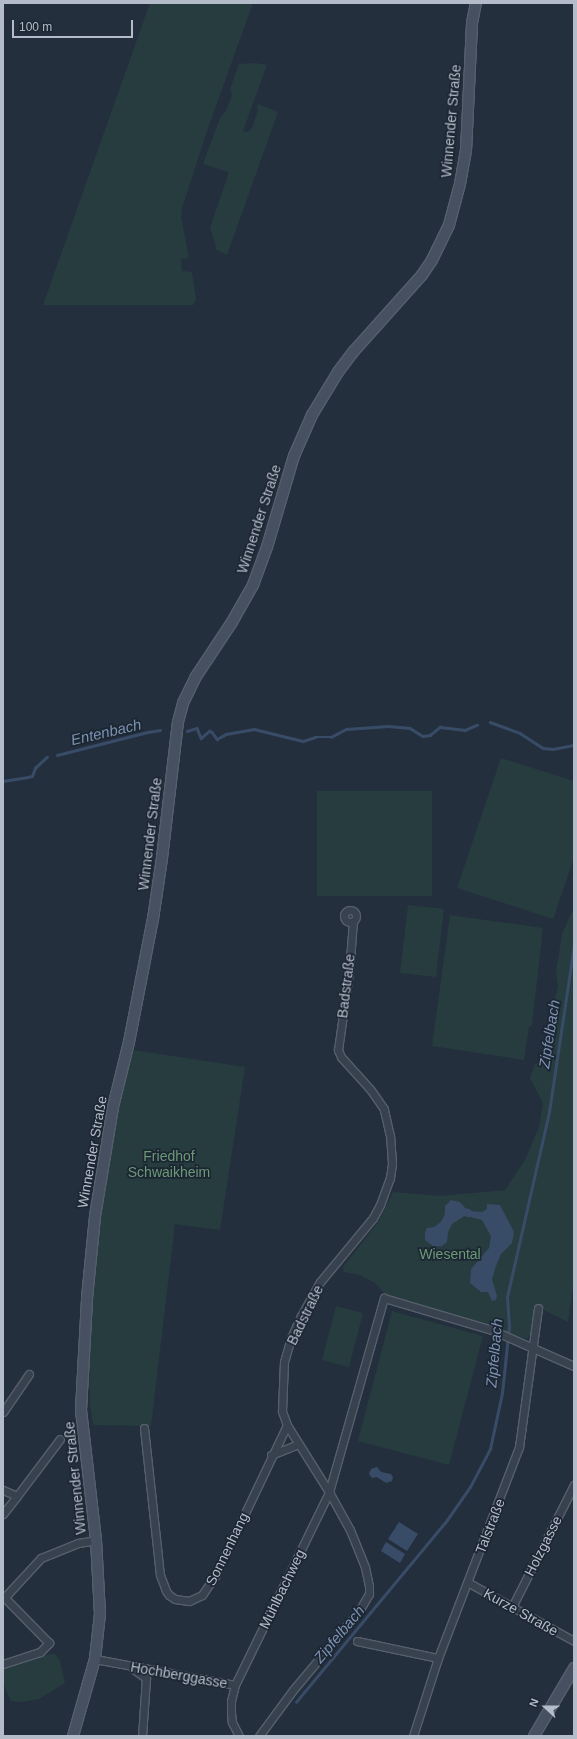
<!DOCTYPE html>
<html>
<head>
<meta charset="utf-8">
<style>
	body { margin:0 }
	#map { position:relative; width:577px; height:1739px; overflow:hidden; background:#242f3e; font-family:Arial,sans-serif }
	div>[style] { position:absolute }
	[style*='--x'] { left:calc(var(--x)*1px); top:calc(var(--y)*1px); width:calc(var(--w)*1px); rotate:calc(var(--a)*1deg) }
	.green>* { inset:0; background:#263c3f }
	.water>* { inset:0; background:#394c67 }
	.stream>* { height:2.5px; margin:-1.25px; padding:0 1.25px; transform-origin:1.25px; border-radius:1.25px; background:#394c67 }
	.canal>* { height:8px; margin:-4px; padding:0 4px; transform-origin:4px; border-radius:4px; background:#394c67 }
	.roads { filter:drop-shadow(1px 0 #565f6c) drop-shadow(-1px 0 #565f6c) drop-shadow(0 1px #565f6c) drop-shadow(0 -1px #565f6c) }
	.street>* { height:7px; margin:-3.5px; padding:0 3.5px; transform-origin:3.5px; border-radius:3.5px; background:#38414e }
	.street>.ring { margin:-3.5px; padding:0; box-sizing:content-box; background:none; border:7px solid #38414e; border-radius:50% }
	.secondary>* { height:10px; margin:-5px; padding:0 5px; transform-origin:5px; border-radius:5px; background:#465061 }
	span { translate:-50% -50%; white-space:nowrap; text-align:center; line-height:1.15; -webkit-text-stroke:3.5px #1d2633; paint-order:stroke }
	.street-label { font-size:14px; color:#b4bcc9 }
	.park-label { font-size:14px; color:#6b9a76 }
	.water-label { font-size:15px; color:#7c92b1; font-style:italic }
	.frame { position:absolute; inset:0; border:4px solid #b4bcc9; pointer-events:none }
	.north { position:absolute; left:525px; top:1687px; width:40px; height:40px; -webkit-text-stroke:3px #1d2633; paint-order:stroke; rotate:291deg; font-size:11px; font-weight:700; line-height:16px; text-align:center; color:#b4bcc9 }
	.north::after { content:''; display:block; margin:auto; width:14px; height:18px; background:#b4bcc9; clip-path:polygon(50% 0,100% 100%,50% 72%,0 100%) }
	.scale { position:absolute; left:12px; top:20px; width:121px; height:18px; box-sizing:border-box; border:2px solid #b4bcc9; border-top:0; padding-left:5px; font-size:12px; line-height:14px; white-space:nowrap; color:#b4bcc9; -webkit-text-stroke:3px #1d2633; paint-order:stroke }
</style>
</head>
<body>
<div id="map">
	<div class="green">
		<i style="clip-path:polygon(150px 3px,253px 3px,208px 128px,182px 208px,181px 217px,189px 258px,181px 259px,182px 271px,192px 272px,196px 300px,193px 305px,43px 305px)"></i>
		<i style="clip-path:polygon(255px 63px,267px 65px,243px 131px,247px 132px,252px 128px,258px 110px,257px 104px,278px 112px,227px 255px,215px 249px,216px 246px,210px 228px,229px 172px,203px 164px,220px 118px,226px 111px,232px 95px,230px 89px,239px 64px)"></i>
		<i style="clip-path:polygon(501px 758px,574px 781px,574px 858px,553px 919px,457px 888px)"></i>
		<i style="clip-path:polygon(317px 791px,432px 791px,432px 896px,317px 896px)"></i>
		<i style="clip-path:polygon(408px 905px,444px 909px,436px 977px,400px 973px)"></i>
		<i style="clip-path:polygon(574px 907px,574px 1279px,568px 1322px,536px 1306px,532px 1332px,527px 1339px,387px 1296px,375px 1283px,360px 1275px,344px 1272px,343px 1267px,379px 1221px,393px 1192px,440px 1196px,505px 1190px,525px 1160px,539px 1127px,543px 1103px,530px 1078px,535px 1064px,551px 1061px,551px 1050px,543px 1042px,558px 987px,556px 972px,562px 934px)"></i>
		<i style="clip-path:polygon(450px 915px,543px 928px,532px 1025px,529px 1027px,524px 1060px,432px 1046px)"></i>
		<i style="clip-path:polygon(133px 1050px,245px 1067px,220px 1230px,175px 1224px,151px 1426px,93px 1425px,90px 1403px,89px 1367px,97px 1227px,112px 1139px)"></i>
		<i style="clip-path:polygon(336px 1306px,363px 1313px,349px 1367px,322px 1360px)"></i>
		<i style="clip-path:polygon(392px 1311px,483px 1336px,449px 1465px,358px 1441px)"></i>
		<i style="clip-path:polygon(54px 1653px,60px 1661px,65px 1683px,39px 1699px,22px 1702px,11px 1701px,3px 1683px,3px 1668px)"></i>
	</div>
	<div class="water">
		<i style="clip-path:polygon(451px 1200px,460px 1202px,466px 1209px,463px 1217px,452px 1224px,448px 1232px,447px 1242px,442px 1246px,434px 1247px,425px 1240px,425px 1233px,427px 1228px,434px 1227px,441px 1222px,445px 1214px,445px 1206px)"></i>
		<i style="clip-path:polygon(487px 1204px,500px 1205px,514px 1232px,512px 1243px,501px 1254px,496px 1266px,492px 1279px,497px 1296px,496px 1300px,492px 1301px,488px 1292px,481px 1292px,470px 1283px,471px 1269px,489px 1248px,491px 1236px,482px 1220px,467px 1216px,469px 1211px,482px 1212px,487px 1209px)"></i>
		<i style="clip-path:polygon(377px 1467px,381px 1472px,391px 1474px,393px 1477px,392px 1481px,386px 1483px,377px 1477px,372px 1478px,369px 1474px,371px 1469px)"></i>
		<i style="clip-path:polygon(399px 1522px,418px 1534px,407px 1551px,388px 1539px)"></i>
		<i style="clip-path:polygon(386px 1542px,405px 1554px,400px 1563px,381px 1551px)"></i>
	</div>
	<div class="stream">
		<i style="--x:490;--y:722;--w:32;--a:20"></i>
		<i style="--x:520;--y:733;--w:27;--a:33"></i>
		<i style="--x:543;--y:748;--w:10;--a:6"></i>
		<i style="--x:553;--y:749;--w:21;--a:-11"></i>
		<i style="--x:187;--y:731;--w:10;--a:-17"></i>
		<i style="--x:197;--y:728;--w:11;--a:68"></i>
		<i style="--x:201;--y:738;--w:11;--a:-41"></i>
		<i style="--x:209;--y:731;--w:3;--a:18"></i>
		<i style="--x:212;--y:732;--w:9;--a:54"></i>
		<i style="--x:217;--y:739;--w:10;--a:-29"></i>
		<i style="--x:226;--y:734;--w:28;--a:-10"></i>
		<i style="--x:254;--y:729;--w:50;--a:13.8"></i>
		<i style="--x:303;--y:741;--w:13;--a:-18"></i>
		<i style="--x:315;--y:737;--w:16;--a:0"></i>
		<i style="--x:331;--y:737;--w:17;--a:-28"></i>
		<i style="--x:346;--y:729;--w:42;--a:-4.1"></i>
		<i style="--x:388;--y:726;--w:22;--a:5"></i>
		<i style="--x:410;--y:728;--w:15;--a:32"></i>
		<i style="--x:423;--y:736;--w:7;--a:-8"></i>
		<i style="--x:430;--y:735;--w:13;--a:-39"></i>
		<i style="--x:440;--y:727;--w:25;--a:7"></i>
		<i style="--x:465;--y:730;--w:13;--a:-23"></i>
		<i style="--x:57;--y:755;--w:94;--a:-14.2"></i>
		<i style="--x:148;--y:732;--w:12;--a:-9"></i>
		<i style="--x:3;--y:781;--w:25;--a:-9"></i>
		<i style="--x:28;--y:777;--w:4;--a:-14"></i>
		<i style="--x:32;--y:776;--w:9;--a:-69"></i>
		<i style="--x:35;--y:768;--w:16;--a:-43"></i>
		<i style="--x:296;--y:1702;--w:236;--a:-50.3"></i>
		<i style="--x:447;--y:1520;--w:40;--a:-55.1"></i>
		<i style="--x:470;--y:1487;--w:43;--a:-62.2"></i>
		<i style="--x:490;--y:1449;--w:57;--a:-77.9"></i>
		<i style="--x:502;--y:1393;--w:67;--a:-84"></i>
		<i style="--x:509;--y:1326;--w:29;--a:-94"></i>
		<i style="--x:507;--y:1297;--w:190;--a:-77.2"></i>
		<i style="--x:549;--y:1112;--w:169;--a:-81.5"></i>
	</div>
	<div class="canal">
		<i style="--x:465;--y:1212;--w:3;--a:18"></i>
	</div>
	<div class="roads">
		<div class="street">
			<i class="ring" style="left:344px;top:910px;width:5px;height:5px"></i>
			<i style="--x:3;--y:1412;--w:46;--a:-55.6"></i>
			<i style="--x:144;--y:1428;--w:148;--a:83.8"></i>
			<i style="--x:160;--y:1575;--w:17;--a:69"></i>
			<i style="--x:166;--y:1591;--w:5;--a:53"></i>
			<i style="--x:169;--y:1595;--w:7;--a:34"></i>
			<i style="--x:175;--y:1599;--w:14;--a:8"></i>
			<i style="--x:189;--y:1601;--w:14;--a:-25"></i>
			<i style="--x:202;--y:1595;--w:23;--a:-56"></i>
			<i style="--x:215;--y:1576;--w:167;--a:-64.5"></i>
			<i style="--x:271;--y:1455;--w:29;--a:-22"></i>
			<i style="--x:3;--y:1490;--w:15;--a:23"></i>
			<i style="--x:17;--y:1496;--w:23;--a:128"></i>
			<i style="--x:17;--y:1496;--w:71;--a:-53"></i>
			<i style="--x:469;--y:1583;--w:120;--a:28.9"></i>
			<i style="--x:3;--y:1599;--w:56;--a:-47.2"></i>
			<i style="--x:41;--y:1558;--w:40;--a:-22"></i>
			<i style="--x:78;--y:1543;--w:18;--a:-9"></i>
			<i style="--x:512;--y:1607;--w:137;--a:-63.1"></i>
			<i style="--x:357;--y:1641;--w:83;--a:11.9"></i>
			<i style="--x:95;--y:1659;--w:142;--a:10.5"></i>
			<i style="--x:3;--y:1664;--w:39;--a:-18"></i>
			<i style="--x:40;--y:1652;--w:13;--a:-45"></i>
			<i style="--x:49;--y:1643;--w:64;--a:-134.4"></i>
			<i style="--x:133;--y:1669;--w:16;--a:35"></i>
			<i style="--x:146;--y:1678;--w:58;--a:93.9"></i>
			<i style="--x:239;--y:1736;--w:16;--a:-117"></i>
			<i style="--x:232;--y:1722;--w:9;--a:-96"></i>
			<i style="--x:231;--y:1713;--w:12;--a:-90"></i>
			<i style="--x:231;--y:1701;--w:16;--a:-76"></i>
			<i style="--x:235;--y:1685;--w:215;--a:-64"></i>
			<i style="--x:329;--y:1492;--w:202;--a:-74.2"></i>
			<i style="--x:384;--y:1298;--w:113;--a:16.5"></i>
			<i style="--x:492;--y:1330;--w:90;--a:23.7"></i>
			<i style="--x:259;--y:1736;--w:57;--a:-53.5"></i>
			<i style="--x:293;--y:1690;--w:103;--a:-50.1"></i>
			<i style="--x:359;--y:1611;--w:20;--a:-60"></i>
			<i style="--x:369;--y:1594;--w:8;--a:-90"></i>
			<i style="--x:369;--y:1586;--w:19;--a:-102"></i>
			<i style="--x:365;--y:1567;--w:40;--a:-112"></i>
			<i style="--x:350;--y:1530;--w:43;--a:-118.9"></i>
			<i style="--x:329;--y:1492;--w:79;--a:-122.1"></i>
			<i style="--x:287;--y:1425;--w:15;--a:-110"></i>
			<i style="--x:282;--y:1411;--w:49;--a:-87.7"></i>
			<i style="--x:284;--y:1362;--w:25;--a:-74"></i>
			<i style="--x:291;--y:1338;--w:24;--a:-66"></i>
			<i style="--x:301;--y:1316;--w:39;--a:-61"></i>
			<i style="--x:320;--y:1282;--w:83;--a:-50.4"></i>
			<i style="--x:373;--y:1218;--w:15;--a:-62"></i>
			<i style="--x:380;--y:1205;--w:29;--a:-70"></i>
			<i style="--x:390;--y:1178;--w:15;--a:-82"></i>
			<i style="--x:392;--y:1163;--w:27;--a:-94"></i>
			<i style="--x:390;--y:1136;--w:28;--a:-103"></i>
			<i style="--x:384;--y:1109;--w:24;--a:-125"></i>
			<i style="--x:370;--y:1089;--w:43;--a:-132.2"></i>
			<i style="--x:341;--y:1057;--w:8;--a:-113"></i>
			<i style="--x:338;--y:1050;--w:78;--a:-81.9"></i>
			<i style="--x:349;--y:973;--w:52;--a:-85.6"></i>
			<i style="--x:413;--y:1736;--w:82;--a:-72.2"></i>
			<i style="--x:438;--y:1658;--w:226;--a:-69"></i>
			<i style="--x:519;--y:1447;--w:140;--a:-82.2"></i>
		</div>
		<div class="secondary">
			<i style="--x:73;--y:1736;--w:80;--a:-74.1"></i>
			<i style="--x:95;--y:1659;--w:45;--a:-83.7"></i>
			<i style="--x:100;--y:1614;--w:74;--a:-93.1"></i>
			<i style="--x:96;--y:1540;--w:131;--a:-96.6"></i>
			<i style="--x:81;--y:1410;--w:112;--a:-86.9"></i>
			<i style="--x:87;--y:1298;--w:82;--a:-84.4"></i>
			<i style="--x:95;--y:1216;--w:110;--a:-80.6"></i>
			<i style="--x:113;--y:1107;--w:67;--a:-76.2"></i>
			<i style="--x:129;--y:1042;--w:125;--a:-79"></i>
			<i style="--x:153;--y:919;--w:62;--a:-81.6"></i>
			<i style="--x:162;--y:858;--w:137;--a:-83.3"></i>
			<i style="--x:178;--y:722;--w:20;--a:-75"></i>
			<i style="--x:183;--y:703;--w:28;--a:-64"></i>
			<i style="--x:195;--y:678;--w:67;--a:-56.5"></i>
			<i style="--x:232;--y:622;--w:43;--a:-60.4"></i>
			<i style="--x:253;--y:585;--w:40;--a:-69.8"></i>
			<i style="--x:267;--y:547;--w:95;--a:-73.5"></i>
			<i style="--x:294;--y:456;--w:45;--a:-66.3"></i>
			<i style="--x:312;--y:415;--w:50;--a:-58.8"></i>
			<i style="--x:338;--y:372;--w:26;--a:-53"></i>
			<i style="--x:354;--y:351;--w:102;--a:-48.2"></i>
			<i style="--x:422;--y:275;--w:18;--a:-56"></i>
			<i style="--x:432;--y:260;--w:39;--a:-64"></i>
			<i style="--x:449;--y:225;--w:42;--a:-75"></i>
			<i style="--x:460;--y:184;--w:34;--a:-80"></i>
			<i style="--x:466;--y:151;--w:128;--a:-87.3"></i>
			<i style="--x:472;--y:23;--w:20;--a:-79"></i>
			<i style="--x:534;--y:1736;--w:79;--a:-59.5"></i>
		</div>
	</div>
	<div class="street-label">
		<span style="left:451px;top:121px;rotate:-85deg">Winnender Straße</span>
		<span style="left:259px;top:519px;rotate:-72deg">Winnender Straße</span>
		<span style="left:150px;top:834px;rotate:-83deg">Winnender Straße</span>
		<span style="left:346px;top:986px;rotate:-83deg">Badstraße</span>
		<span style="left:92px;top:1152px;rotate:-80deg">Winnender Straße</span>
		<span style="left:305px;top:1315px;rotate:-64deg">Badstraße</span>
		<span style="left:75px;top:1478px;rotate:-96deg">Winnender Straße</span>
		<span style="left:490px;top:1526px;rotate:-69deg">Talstraße</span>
		<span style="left:543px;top:1546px;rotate:-63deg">Holzgasse</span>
		<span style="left:227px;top:1549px;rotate:-64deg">Sonnenhang</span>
		<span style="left:282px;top:1589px;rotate:-64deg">Mühlbachweg</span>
		<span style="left:521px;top:1612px;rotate:29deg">Kurze Straße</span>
		<span style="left:179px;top:1675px;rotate:10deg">Hochberggasse</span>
	</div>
	<div class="park-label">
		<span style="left:169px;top:1164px">Friedhof<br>Schwaikheim</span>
		<span style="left:450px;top:1254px">Wiesental</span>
	</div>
	<div class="water-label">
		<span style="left:106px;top:732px;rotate:-13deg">Entenbach</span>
		<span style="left:549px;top:1034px;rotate:-81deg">Zipfelbach</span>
		<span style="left:494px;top:1353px;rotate:-85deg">Zipfelbach</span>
		<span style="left:339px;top:1634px;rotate:-50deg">Zipfelbach</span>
	</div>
	<div class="frame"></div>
	<div class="north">N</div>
	<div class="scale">100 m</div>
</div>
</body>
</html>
